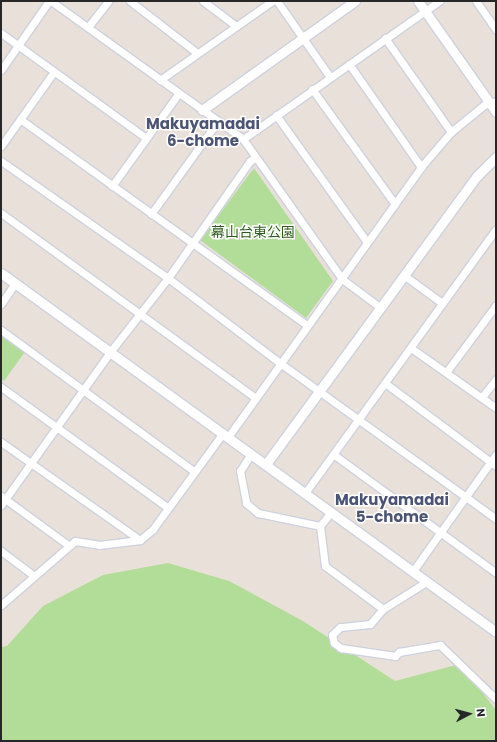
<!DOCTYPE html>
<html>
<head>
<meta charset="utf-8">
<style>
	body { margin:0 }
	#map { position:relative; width:497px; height:742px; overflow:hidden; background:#e9e1d9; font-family:Poppins,"Noto Sans JP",sans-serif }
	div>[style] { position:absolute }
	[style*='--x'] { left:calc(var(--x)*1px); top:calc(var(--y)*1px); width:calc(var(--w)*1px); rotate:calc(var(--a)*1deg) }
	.green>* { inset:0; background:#b2dd98 }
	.roads { filter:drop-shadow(1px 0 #ced2df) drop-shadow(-1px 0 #ced2df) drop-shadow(0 1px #ced2df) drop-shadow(0 -1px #ced2df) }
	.minor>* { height:7px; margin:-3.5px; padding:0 3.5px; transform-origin:3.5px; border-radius:3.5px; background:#fff }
	.tertiary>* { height:9px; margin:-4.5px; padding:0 4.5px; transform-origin:4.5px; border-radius:4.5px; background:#fff }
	span { translate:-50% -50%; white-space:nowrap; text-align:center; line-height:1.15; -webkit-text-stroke:3px #fff; paint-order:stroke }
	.park-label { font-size:14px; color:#2d5d1d }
	.neighbourhood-label { font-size:15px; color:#4b5474; font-weight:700 }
	.frame { position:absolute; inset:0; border:2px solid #272727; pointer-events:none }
	.north { position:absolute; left:449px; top:694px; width:40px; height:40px; -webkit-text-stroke:3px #fff; paint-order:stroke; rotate:84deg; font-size:11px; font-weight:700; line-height:16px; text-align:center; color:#272727 }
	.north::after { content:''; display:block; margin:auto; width:14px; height:18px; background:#272727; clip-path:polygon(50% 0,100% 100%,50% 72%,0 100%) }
</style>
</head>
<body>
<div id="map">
	<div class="green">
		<i style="clip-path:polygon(254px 168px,333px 281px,306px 318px,200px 240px)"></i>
		<i style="clip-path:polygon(1px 330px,27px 349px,4px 381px,1px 379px)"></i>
		<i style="clip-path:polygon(168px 563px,229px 581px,303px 621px,395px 681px,460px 664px,496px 710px,496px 741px,1px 741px,1px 647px,7px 646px,43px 606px,103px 575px)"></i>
	</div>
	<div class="roads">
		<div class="minor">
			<i style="--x:51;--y:1;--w:236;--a:35.7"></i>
			<i style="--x:243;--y:139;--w:171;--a:54.7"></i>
			<i style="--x:342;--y:279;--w:49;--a:36.6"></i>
			<i style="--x:130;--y:1;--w:85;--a:37.8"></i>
			<i style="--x:203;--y:1;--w:41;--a:37.1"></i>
			<i style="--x:277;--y:1;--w:93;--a:55.1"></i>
			<i style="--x:476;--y:1;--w:35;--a:55"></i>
			<i style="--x:88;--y:27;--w:33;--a:-52"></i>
			<i style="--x:1;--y:33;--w:179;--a:35.9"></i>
			<i style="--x:385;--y:38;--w:115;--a:54.9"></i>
			<i style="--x:349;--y:64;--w:126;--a:55"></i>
			<i style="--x:1;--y:70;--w:84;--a:-55.2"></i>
			<i style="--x:160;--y:80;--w:137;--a:-35.2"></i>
			<i style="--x:312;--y:89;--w:142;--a:54.2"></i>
			<i style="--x:276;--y:115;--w:156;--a:54.4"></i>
			<i style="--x:20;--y:119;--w:353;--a:35.7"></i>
			<i style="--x:243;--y:139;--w:240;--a:-35.1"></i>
			<i style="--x:1;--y:146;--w:90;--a:-54.5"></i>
			<i style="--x:1;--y:161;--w:204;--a:35"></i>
			<i style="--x:168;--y:278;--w:141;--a:37.2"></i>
			<i style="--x:280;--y:363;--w:266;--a:35.8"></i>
			<i style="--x:112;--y:186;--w:113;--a:-54.3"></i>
			<i style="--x:1;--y:213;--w:315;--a:36"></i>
			<i style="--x:151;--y:214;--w:115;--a:-54.2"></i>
			<i style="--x:405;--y:276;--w:46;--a:36.1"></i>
			<i style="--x:1;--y:304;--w:25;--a:-56"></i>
			<i style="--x:1;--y:330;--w:240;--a:36.2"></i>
			<i style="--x:411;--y:348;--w:104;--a:35.2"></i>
			<i style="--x:447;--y:371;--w:82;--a:-53.4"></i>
			<i style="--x:385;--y:383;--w:139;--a:36.8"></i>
			<i style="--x:1;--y:387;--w:205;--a:35.9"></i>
			<i style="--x:482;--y:397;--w:23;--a:-52"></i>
			<i style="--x:228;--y:437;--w:332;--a:-54.4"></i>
			<i style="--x:421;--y:167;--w:46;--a:-49.4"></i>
			<i style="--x:451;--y:132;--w:43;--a:-39.3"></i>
			<i style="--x:484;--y:105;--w:13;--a:-18"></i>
			<i style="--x:1;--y:442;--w:170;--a:35.2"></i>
			<i style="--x:251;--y:454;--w:20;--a:123"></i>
			<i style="--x:240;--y:471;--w:33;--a:79"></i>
			<i style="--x:246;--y:503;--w:16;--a:40"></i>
			<i style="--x:258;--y:513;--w:63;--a:11.8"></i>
			<i style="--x:333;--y:454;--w:202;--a:36.1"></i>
			<i style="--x:305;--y:493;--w:326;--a:-54.1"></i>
			<i style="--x:1;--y:496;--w:83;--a:36.2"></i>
			<i style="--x:1;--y:505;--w:188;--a:-54.5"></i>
			<i style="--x:110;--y:352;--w:94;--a:-51.9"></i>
			<i style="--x:168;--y:278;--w:143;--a:-55"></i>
			<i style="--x:250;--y:161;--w:6;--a:-31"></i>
			<i style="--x:331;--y:512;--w:18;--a:128"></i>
			<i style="--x:320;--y:526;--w:40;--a:82.9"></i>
			<i style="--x:325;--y:566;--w:72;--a:36.6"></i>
			<i style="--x:1;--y:551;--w:40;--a:37"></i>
			<i style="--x:413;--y:571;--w:143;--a:-54.6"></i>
			<i style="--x:426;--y:582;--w:51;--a:147.9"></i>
			<i style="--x:383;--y:609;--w:20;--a:131"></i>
			<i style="--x:370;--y:624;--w:30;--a:174"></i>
			<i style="--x:340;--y:627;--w:11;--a:135"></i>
			<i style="--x:332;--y:635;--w:8;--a:76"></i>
			<i style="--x:334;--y:643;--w:9;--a:36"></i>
			<i style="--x:341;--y:648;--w:55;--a:8.4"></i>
			<i style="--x:395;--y:656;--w:6;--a:-45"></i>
			<i style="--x:399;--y:652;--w:42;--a:-9.7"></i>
			<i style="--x:440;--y:645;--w:78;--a:44"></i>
			<i style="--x:1;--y:605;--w:98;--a:-40.9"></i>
			<i style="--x:75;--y:541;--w:24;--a:9"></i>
			<i style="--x:99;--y:545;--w:41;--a:-7"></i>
			<i style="--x:140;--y:540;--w:17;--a:-40"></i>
			<i style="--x:153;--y:529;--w:119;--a:-53.9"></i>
		</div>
		<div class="tertiary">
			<i style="--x:418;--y:1;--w:136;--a:54.9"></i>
			<i style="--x:202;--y:110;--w:188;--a:-35.5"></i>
			<i style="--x:1;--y:273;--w:611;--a:35.95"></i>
			<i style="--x:266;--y:464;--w:357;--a:-53.8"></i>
			<i style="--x:477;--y:176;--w:27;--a:-45"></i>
		</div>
	</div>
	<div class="park-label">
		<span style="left:253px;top:232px">幕山台東公園</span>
	</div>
	<div class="neighbourhood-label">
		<span style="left:203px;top:132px">Makuyamadai<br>6-chome</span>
		<span style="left:392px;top:508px">Makuyamadai<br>5-chome</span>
	</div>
	<div class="frame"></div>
	<div class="north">N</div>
</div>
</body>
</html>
